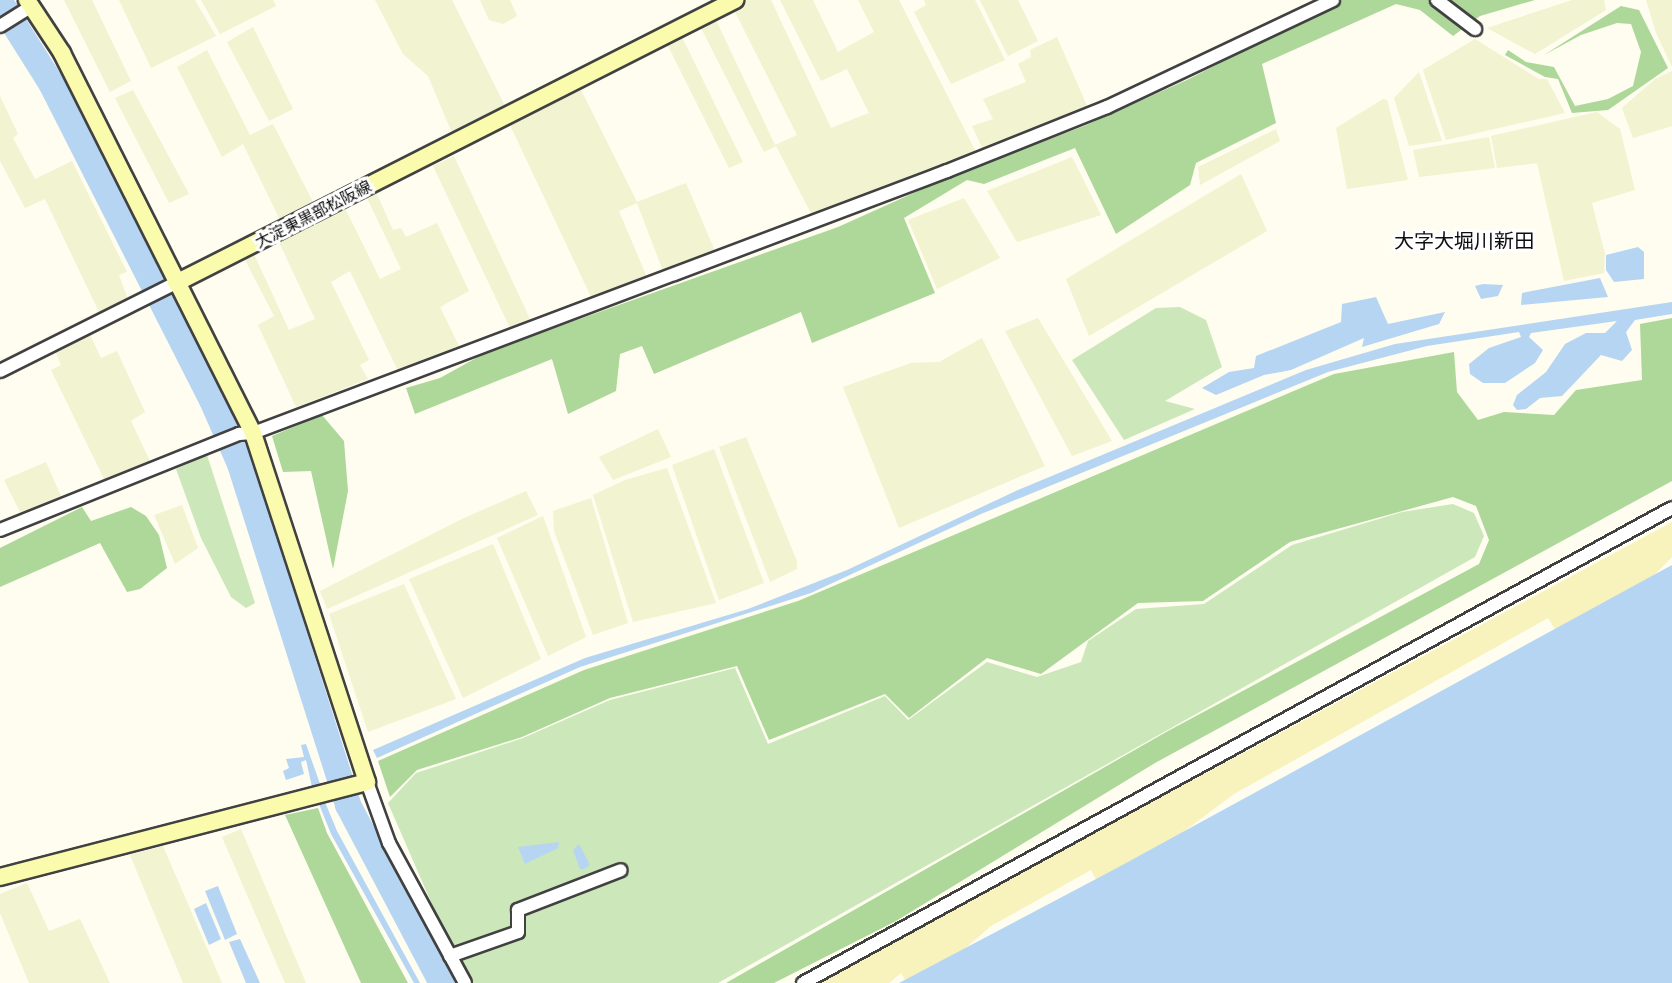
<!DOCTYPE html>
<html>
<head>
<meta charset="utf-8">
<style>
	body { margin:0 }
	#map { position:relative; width:1672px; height:983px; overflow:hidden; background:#fefdef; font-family:"PT Serif","Noto Sans JP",serif }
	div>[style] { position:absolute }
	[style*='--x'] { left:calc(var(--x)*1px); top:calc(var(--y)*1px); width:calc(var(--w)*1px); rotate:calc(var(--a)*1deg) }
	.farmland>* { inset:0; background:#f2f3d0 }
	.green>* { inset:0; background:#cce7ba }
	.forest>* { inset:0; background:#aed79a }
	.sand>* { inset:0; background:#f8f2bd }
	.water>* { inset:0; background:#b6d5f3 }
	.river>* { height:26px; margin:-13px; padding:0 13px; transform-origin:13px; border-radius:13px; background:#b6d5f3 }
	.roads { filter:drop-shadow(2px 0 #414141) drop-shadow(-2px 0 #414141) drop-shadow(0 2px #414141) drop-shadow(0 -2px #414141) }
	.street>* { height:12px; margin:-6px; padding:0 6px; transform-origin:6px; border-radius:6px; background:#fff }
	.secondary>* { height:16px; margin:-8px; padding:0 8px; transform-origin:8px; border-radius:8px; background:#fafbad }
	span { translate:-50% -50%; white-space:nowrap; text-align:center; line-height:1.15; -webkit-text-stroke:6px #fff; paint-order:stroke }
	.street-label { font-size:16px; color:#0e0e0e }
	.quarter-label { font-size:20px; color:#0e0e0e }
</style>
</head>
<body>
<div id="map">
	<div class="farmland">
		<i style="clip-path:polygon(64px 0,92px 0,131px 81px,110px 92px)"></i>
		<i style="clip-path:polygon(119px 0,195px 0,216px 36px,151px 68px)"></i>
		<i style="clip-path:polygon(201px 0,273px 0,276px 6px,220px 34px)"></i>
		<i style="clip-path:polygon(375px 0,452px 0,505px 106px,452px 133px,428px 76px,403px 54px)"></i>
		<i style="clip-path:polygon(480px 0,510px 0,517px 16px,503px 24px,489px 20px)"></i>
		<i style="clip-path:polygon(748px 0,771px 0,831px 128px,869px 113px,847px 69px,821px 81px,780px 0,813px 0,838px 52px,874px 32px,858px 0,899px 0,976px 152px,813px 217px,776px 146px,764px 152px,701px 28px,716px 20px,775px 145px,797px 135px,733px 8px)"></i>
		<i style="clip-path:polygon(924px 0,975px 0,1005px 60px,951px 84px,914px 12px,926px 5px)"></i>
		<i style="clip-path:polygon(980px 0,1018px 0,1038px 41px,1008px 56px)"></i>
		<i style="clip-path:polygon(1572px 0,1604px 0,1606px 10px,1535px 54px,1487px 28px)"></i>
		<i style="clip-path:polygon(1646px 0,1672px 0,1672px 67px,1656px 33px)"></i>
		<i style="clip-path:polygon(253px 27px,293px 109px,269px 121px,227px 42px)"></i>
		<i style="clip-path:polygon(682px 37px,743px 162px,729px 168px,667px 44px)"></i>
		<i style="clip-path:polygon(1057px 37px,1088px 108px,984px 152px,972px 126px,993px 119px,983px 99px,1026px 82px,1018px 64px,1031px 57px,1030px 50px)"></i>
		<i style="clip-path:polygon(1475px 39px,1539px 79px,1547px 79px,1565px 113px,1446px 140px,1423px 70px)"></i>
		<i style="clip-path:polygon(207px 50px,250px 135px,273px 124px,313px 202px,280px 220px,243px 144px,222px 157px,177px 67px)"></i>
		<i style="clip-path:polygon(1672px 71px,1672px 126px,1633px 138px,1622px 108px,1655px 79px)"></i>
		<i style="clip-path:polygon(1419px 72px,1442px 141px,1409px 146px,1394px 98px)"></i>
		<i style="clip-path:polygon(133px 90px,189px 194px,169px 203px,115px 98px)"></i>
		<i style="clip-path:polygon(581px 90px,637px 202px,686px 183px,715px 251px,663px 271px,637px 203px,619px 211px,646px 275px,592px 299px,510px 125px)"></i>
		<i style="clip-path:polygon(0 96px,18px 134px,13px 138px,35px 179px,72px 161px,127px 272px,119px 275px,128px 300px,100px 314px,45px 199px,25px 208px,0 161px)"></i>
		<i style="clip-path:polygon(1383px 99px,1387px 100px,1408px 180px,1347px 189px,1336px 128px)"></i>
		<i style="clip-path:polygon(1597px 112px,1620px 129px,1635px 190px,1592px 203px,1605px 254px,1604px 273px,1564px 281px,1537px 163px,1497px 168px,1491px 136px)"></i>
		<i style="clip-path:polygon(1276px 129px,1280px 141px,1200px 185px,1198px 167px)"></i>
		<i style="clip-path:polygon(1489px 137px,1495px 168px,1419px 177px,1413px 150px)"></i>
		<i style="clip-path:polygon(454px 156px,530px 319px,510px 328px,433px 166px)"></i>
		<i style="clip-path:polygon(1072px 157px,1101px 215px,1017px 242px,987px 191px)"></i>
		<i style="clip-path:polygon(1241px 174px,1267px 231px,1089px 336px,1066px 279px)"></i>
		<i style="clip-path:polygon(376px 192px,393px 230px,401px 228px,406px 237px,437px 223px,469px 291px,440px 307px,460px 348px,398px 371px,350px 271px,331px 282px,369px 360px,360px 365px,368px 379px,296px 407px,258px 325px,274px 316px,243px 256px,253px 252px,289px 330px,315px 319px,278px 240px,345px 208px,380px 279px,401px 269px,366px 196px)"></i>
		<i style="clip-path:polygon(964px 198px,1000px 258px,937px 289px,908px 220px)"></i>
		<i style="clip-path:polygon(1038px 318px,1112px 441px,1072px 456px,1005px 331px)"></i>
		<i style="clip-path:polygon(90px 335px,101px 358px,117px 351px,145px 412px,131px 421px,150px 461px,104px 479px,51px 370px,61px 365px,56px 353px)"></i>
		<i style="clip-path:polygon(982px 338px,1045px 466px,899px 528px,843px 387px,911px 363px,939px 362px)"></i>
		<i style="clip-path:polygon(658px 429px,671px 457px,613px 480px,599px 457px)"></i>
		<i style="clip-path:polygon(746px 437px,797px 561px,797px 569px,770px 582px,719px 447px)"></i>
		<i style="clip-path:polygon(714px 449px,764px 583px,719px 600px,672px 465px)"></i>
		<i style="clip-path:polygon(46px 462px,61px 496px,21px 514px,4px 480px)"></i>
		<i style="clip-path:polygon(667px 468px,716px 603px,633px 622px,593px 495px,625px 480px)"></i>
		<i style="clip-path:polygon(526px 491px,538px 515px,327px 609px,320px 591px,464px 518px)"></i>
		<i style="clip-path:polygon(591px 498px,628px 623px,593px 635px,554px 531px,553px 511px)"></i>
		<i style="clip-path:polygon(182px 505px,198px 548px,175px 564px,154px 515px)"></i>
		<i style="clip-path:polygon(543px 516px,586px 637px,548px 656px,497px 538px)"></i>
		<i style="clip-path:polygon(493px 544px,541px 659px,463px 698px,409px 579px)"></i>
		<i style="clip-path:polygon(404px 584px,456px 699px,368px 732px,329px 614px)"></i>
		<i style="clip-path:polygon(241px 829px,306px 983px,285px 983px,222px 837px)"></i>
		<i style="clip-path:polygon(163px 846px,222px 983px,183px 983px,130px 855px)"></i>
		<i style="clip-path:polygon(27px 883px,49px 931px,80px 919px,110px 983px,29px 983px,0 913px,0 894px)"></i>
	</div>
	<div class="green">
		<i style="clip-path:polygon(1180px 307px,1206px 320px,1222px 367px,1165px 401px,1195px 409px,1124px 440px,1072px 360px,1156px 308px)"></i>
		<i style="clip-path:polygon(207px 455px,255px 603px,246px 608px,231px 597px,201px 538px,176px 469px)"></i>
		<i style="clip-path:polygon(1453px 504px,1474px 513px,1484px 536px,1475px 557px,718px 983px,473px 983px,451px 948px,388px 803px,416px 773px,523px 738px,610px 700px,735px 668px,768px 744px,885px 696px,908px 720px,987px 662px,1037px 677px,1081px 662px,1088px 641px,1136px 609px,1204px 604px,1292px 545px,1402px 512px)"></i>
	</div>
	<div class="forest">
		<i style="clip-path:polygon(1342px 0,1535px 0,1480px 16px,1453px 36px,1420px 10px,1396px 4px,1262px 64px,1276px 123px,1196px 163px,1190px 185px,1116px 234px,1075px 148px,984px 184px,967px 180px,904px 218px,935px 293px,812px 343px,801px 312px,654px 374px,642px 346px,620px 354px,616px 391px,568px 414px,552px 359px,415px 414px,406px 388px,440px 378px,487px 352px,838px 227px,947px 178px,1084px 126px,1189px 79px)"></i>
		<i style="clip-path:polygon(1621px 6px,1639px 10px,1668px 68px,1608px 110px,1572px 113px,1558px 79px,1545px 77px,1505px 55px,1508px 50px,1526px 62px,1554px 67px,1575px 106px,1608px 99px,1633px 86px,1641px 52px,1631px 24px,1617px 23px,1581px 35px,1544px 55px)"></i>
		<i style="clip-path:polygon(1672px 318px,1672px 481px,1155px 763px,896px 921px,774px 983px,726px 983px,1168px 731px,1479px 564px,1489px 540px,1476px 506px,1453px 497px,1290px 542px,1203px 601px,1138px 603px,1041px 674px,987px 658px,909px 718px,885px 694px,769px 740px,737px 666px,610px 698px,522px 737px,417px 770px,390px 797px,378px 761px,584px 670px,798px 601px,1334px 374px,1454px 352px,1457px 392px,1478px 420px,1504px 412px,1554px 415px,1576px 390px,1642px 380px,1640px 324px)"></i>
		<i style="clip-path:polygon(322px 415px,344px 441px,348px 491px,333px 569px,311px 471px,283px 472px,272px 436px)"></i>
		<i style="clip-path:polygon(82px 507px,91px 521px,131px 507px,146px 516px,159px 535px,167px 568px,140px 589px,127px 592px,100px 543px,0 587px,0 548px)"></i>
		<i style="clip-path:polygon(318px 808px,327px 833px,408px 983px,361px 983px,285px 815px)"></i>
	</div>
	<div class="sand">
		<i style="clip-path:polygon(1672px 522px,1672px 557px,1572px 658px,1548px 618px,1234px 794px,1103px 892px,1091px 870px,991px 926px,925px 983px,907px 983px,901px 973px,889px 983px,816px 983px)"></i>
	</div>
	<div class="water">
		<i style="clip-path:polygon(1638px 247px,1644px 252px,1644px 279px,1614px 282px,1606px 270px,1606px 255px)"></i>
		<i style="clip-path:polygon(1600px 278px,1608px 297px,1521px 305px,1522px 293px)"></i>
		<i style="clip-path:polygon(1483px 284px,1503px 285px,1498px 296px,1481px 299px,1475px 286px)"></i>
		<i style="clip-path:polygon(1376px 297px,1388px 324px,1445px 312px,1439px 324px,1362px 347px,1364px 338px,1291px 370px,1264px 375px,1216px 395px,1202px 388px,1229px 372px,1254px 368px,1256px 356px,1341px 322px,1342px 304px)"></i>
		<i style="clip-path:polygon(1672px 302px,1672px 314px,1635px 320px,1626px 332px,1632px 350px,1622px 361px,1601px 355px,1562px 396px,1540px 398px,1526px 409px,1517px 410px,1513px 405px,1517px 395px,1546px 372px,1565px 344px,1586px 333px,1605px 333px,1617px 321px,1531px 333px,1529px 337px,1543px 350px,1535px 363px,1505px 383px,1483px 383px,1470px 374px,1469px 364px,1489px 348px,1521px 337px,1519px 332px,1427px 346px,1328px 372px,981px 514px,811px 593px,580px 667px,377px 758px,373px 750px,585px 658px,748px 609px,847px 570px,1018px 490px,1306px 370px,1395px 344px)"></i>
		<i style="clip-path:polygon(1672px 565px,1672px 983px,899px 983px,1115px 869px)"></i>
		<i style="clip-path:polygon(306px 744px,320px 784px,312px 787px,306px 760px,301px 762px,304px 774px,286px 780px,283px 771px,289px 768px,286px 759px,304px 757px,301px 745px)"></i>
		<i style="clip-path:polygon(325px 802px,337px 831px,420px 983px,414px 983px,331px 834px,319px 804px)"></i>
		<i style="clip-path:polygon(559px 842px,558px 848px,525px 864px,518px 847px)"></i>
		<i style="clip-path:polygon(579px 844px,590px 865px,584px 869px,580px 869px,573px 850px)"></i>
		<i style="clip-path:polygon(218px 886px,237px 934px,225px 940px,205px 891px)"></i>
		<i style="clip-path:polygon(206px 903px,221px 939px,209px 945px,194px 909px)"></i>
		<i style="clip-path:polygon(240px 939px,260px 983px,246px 983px,229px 942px)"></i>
	</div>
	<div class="river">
		<i style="--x:0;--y:2;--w:96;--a:57.8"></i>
		<i style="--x:51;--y:83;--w:356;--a:63.1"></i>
		<i style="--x:212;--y:400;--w:70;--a:66.4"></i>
		<i style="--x:240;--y:464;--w:358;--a:72.4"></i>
		<i style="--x:348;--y:805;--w:201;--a:62.2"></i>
	</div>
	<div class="roads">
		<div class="street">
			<i style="--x:1437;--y:0;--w:48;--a:37.3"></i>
			<i style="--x:0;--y:26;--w:38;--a:-32"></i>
			<i style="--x:0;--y:371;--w:197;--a:-26.6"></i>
			<i style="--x:0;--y:530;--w:258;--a:-21.9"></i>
			<i style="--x:239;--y:434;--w:14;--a:-4"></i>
			<i style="--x:253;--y:433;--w:742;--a:-20.68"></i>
			<i style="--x:947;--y:171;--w:172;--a:-21.8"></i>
			<i style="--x:1107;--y:107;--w:250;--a:-25.3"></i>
			<i style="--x:367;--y:782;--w:65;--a:70.2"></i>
			<i style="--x:389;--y:843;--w:159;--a:61.5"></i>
			<i style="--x:450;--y:956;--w:72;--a:-19.4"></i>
			<i style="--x:518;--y:932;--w:22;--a:-90"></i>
			<i style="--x:518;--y:910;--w:110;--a:-21.2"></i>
			<i style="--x:803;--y:983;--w:990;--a:-28.66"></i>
		</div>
		<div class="secondary">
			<i style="--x:176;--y:283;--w:627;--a:-26.85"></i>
			<i style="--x:0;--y:877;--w:379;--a:-14.5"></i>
			<i style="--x:367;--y:782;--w:367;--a:-108.1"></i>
			<i style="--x:253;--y:433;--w:425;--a:-116.7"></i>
			<i style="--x:62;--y:53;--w:64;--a:-123.4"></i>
		</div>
	</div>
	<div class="street-label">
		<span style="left:313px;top:214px;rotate:-27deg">大淀東黒部松阪線</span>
	</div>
	<div class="quarter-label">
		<span style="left:1464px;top:240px">大字大堀川新田</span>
	</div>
</div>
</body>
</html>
